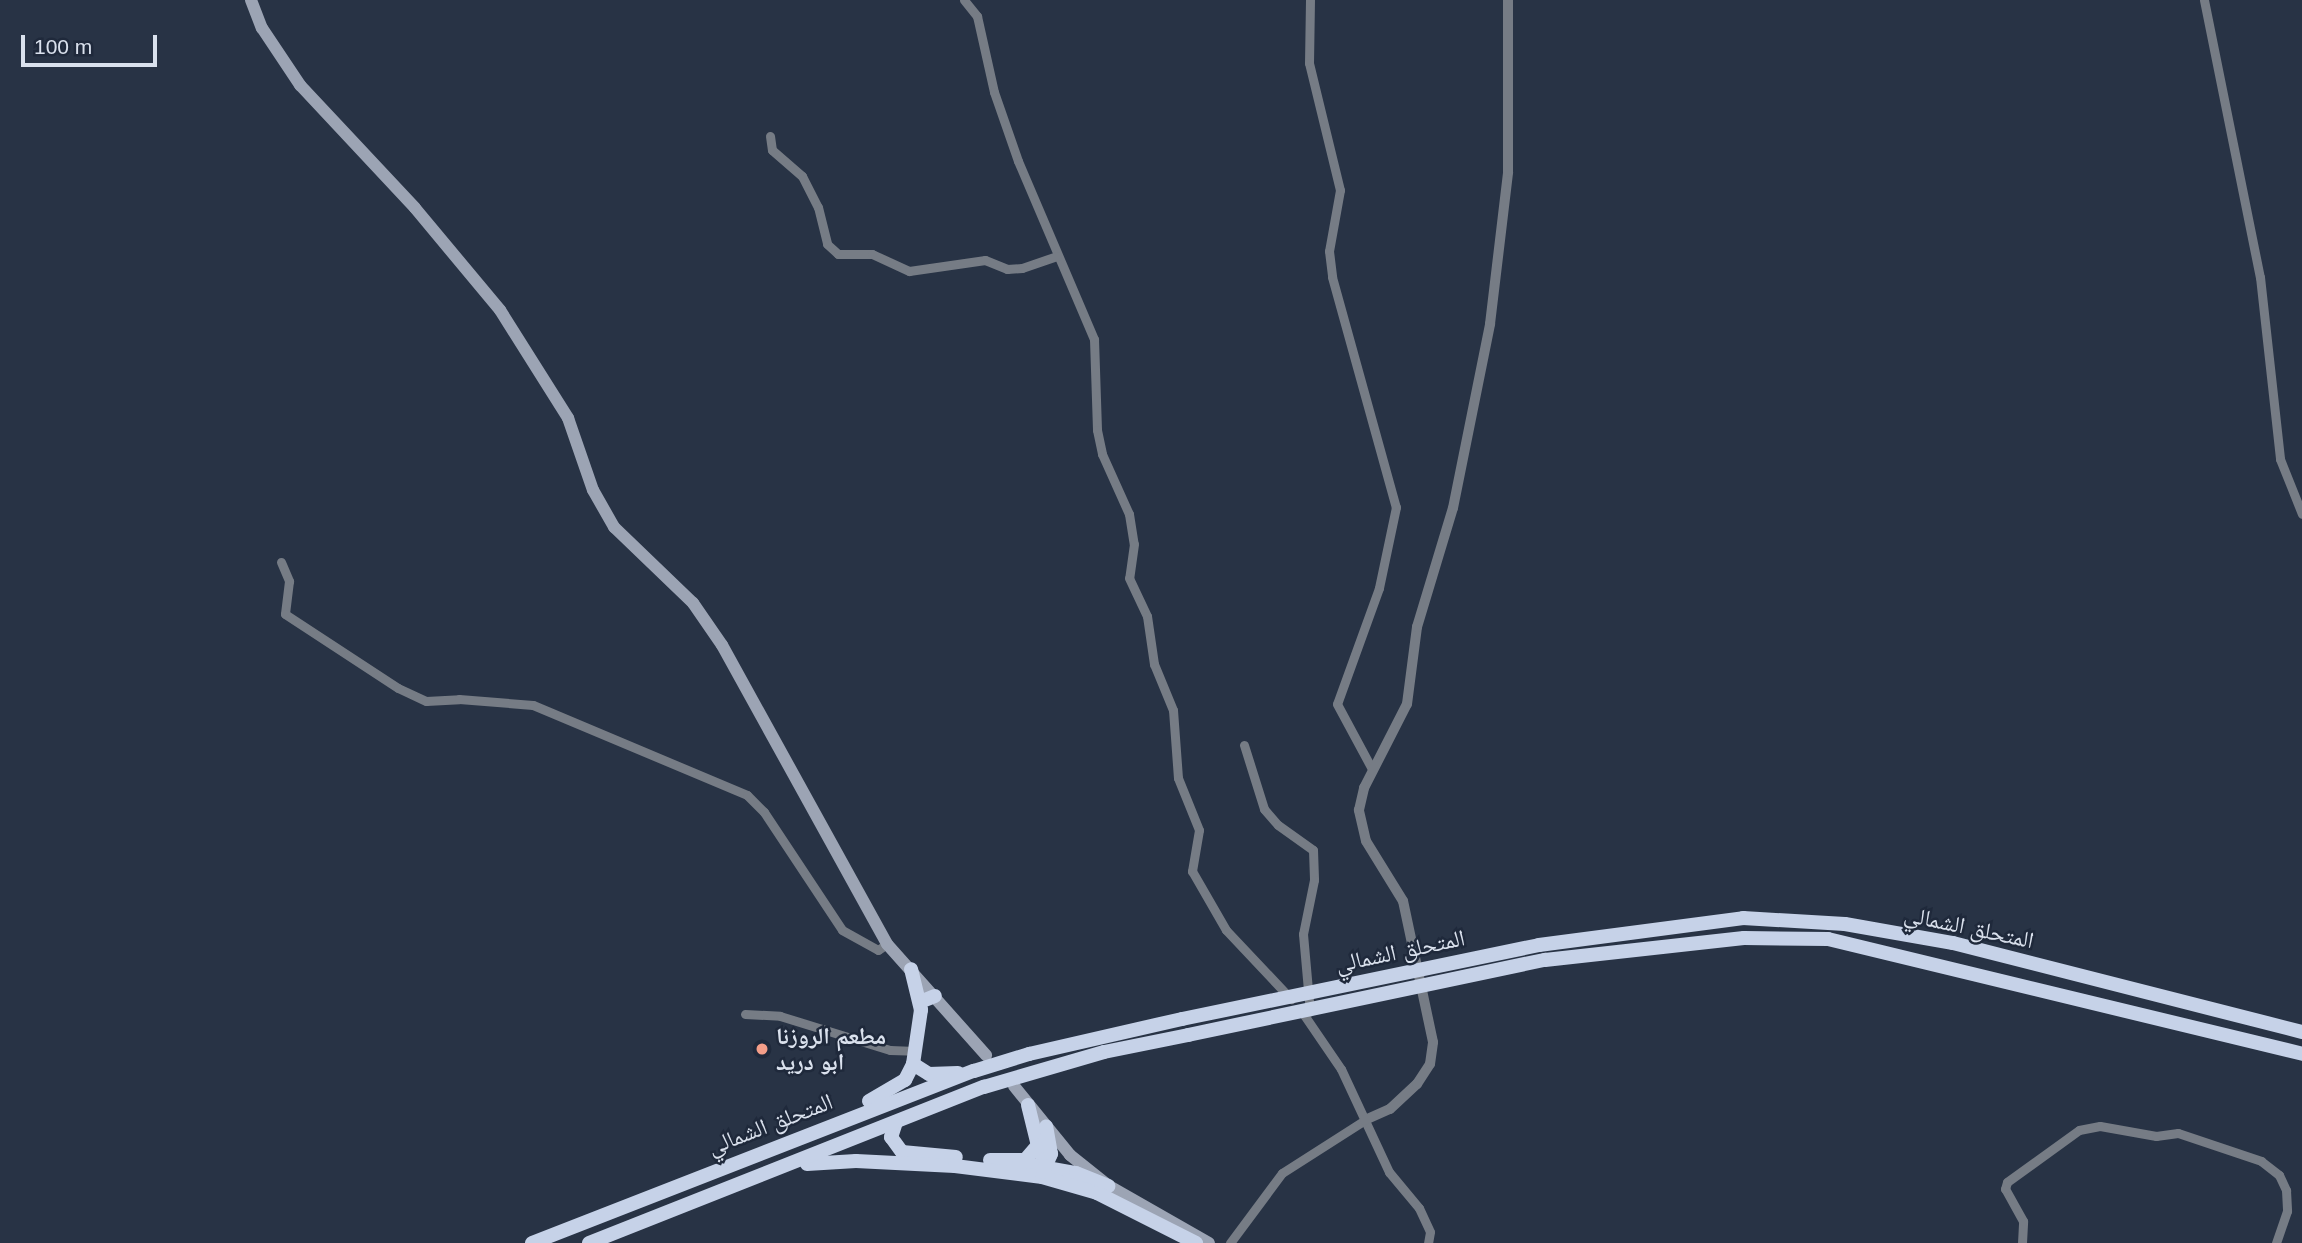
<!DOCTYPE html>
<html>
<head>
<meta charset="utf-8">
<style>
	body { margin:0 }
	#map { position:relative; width:2302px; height:1243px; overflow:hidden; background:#283345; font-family:Helvetica,"Noto Naskh Arabic",sans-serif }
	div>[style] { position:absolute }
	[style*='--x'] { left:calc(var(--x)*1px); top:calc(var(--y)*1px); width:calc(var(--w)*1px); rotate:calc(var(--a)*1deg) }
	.minor>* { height:9px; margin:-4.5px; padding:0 4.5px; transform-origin:4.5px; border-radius:4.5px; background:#767c85 }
	.tertiary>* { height:10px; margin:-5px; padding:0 5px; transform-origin:5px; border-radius:5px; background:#767c85 }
	.secondary>* { height:12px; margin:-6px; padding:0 6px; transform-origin:6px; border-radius:6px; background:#9ca4b4 }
	.trunk>* { height:14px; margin:-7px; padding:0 7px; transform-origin:7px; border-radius:7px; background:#c6d2e8 }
	.trunk-bridge>* { height:14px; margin:-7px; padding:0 7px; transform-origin:7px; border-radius:7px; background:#c6d2e8 }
	.dots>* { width:19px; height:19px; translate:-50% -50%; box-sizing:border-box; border:4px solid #1f293b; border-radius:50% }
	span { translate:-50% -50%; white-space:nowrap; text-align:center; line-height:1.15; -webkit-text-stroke:5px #1f293b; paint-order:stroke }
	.street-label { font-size:23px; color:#dae1ed }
	.poi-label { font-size:23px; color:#dae1ed; font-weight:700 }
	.left { translate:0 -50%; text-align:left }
	.scale { position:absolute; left:21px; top:35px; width:136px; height:32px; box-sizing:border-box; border:4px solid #dae1ed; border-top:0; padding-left:9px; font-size:21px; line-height:24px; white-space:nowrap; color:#dae1ed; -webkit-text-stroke:5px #1f293b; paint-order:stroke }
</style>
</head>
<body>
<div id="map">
	<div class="minor">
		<i style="--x:964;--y:0;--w:21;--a:51"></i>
		<i style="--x:977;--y:16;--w:78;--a:77.4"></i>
		<i style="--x:994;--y:92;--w:73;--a:70.8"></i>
		<i style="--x:1018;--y:161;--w:194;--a:66.9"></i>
		<i style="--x:1094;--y:339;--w:91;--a:88.1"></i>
		<i style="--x:1097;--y:430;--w:25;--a:78"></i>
		<i style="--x:1102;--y:454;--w:66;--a:65.8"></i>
		<i style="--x:1129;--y:514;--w:30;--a:81"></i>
		<i style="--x:1134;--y:544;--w:34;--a:98"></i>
		<i style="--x:1129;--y:578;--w:42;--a:64.7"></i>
		<i style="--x:1147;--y:616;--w:49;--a:81.7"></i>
		<i style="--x:1154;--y:664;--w:50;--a:67.6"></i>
		<i style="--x:1173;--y:710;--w:68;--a:85.8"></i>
		<i style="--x:1178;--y:778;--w:56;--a:68"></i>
		<i style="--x:1199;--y:830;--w:42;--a:99.7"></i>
		<i style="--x:1192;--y:871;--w:68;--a:60"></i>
		<i style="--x:1226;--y:930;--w:95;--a:46.7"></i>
		<i style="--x:1310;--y:0;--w:63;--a:90.9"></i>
		<i style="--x:1309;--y:63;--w:131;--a:76.3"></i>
		<i style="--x:1340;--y:190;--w:62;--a:100.2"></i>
		<i style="--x:1329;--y:251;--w:26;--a:83"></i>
		<i style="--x:1332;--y:277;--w:239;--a:74.5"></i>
		<i style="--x:1396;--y:507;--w:83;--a:101.9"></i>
		<i style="--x:1379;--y:588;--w:123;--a:109.9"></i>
		<i style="--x:1337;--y:704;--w:74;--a:61.7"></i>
		<i style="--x:2204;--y:0;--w:283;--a:78.6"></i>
		<i style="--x:2260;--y:277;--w:183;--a:83.7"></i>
		<i style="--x:2280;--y:459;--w:59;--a:68.2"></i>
		<i style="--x:770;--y:136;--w:14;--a:82"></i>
		<i style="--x:772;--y:150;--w:40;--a:41"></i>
		<i style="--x:802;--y:176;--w:35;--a:63"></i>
		<i style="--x:818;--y:207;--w:38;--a:76"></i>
		<i style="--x:827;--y:244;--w:15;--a:42"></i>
		<i style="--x:838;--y:254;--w:34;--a:0"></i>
		<i style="--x:872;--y:254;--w:41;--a:24.7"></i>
		<i style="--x:909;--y:271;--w:77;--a:-8.2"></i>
		<i style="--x:985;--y:260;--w:24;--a:22"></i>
		<i style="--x:1007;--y:269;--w:15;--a:-4"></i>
		<i style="--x:1022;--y:268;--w:37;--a:-19"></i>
		<i style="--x:281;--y:562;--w:21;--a:67"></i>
		<i style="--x:289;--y:581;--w:33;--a:97"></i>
		<i style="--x:285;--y:614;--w:135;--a:33.2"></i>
		<i style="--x:398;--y:688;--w:31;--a:25"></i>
		<i style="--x:426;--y:701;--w:33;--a:-3"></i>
		<i style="--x:459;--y:699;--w:74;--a:4.6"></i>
		<i style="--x:533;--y:705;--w:232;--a:22.8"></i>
		<i style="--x:747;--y:795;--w:24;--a:45"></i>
		<i style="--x:764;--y:812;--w:141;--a:56.5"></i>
		<i style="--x:842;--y:930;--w:41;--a:29.1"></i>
		<i style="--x:878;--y:950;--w:11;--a:-34"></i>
		<i style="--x:1244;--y:745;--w:67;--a:72.6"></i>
		<i style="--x:1264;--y:809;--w:21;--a:49"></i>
		<i style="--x:1278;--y:825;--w:43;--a:35.5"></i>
		<i style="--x:1313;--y:850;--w:30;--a:88"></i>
		<i style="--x:1314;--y:880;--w:55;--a:101.5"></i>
		<i style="--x:1303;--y:934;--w:78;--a:84.9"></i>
		<i style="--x:1300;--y:1009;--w:73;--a:55.7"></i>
		<i style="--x:1341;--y:1069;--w:114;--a:65"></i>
		<i style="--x:1389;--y:1172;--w:47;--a:50.2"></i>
		<i style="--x:1419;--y:1208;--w:26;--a:65"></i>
		<i style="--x:1430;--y:1232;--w:11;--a:100"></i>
		<i style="--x:745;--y:1014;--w:35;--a:3"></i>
		<i style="--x:780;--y:1016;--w:115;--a:17.2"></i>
		<i style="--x:890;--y:1050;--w:25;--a:2"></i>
		<i style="--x:1230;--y:1243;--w:87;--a:-53.4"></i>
		<i style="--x:1282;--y:1173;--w:98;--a:-32.6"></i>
		<i style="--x:2022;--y:1243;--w:22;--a:-87"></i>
		<i style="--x:2023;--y:1221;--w:37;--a:-119"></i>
		<i style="--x:2005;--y:1189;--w:7;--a:-74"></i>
		<i style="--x:2007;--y:1182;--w:89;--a:-35.8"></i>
		<i style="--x:2079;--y:1130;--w:21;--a:-11"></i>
		<i style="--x:2100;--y:1126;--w:57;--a:10.1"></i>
		<i style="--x:2156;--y:1136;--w:22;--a:-8"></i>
		<i style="--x:2178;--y:1133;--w:88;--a:18.6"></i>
		<i style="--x:2261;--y:1161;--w:23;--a:38"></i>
		<i style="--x:2279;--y:1175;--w:17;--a:65"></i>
		<i style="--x:2286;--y:1190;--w:21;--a:87"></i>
		<i style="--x:2287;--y:1211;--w:34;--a:109"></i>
	</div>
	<div class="tertiary">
		<i style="--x:1365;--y:1120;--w:27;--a:-24"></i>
		<i style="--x:1390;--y:1109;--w:37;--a:-43"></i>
		<i style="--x:1417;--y:1084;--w:24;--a:-57"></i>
		<i style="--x:1430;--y:1064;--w:22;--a:-82"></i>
		<i style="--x:1433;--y:1042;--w:144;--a:-102"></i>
		<i style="--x:1403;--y:901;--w:70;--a:-121.7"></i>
		<i style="--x:1366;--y:841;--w:32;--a:-103"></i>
		<i style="--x:1359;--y:810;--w:23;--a:-77"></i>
		<i style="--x:1364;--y:788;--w:94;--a:-62.9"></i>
		<i style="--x:1407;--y:704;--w:78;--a:-82.6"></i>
		<i style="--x:1417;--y:627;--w:124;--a:-73.2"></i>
		<i style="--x:1453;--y:508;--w:188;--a:-78.6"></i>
		<i style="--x:1490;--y:324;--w:153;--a:-83.2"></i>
		<i style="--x:1508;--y:172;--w:172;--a:-90"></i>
	</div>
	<div class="secondary">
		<i style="--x:251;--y:0;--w:30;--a:69"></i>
		<i style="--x:262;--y:28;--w:69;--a:56.3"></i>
		<i style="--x:300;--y:85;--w:168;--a:46.9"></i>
		<i style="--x:415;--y:208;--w:133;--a:50.2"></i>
		<i style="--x:500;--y:310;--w:128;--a:57.8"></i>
		<i style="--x:568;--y:418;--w:76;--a:70.9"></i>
		<i style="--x:593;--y:490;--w:43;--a:60.4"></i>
		<i style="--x:614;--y:527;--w:110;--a:43.9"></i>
		<i style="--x:693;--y:603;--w:51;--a:55.4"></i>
		<i style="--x:722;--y:645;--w:342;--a:61.1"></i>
		<i style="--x:887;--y:944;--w:149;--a:48.3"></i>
		<i style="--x:1014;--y:1086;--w:89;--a:50.9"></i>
		<i style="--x:1070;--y:1155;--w:50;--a:38.5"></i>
		<i style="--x:1109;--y:1186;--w:115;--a:29.7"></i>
	</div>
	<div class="trunk">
		<i style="--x:1539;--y:945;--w:206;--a:-7.5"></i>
		<i style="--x:1743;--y:918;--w:102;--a:3.4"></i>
		<i style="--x:1845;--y:924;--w:110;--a:10"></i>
		<i style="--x:1953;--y:943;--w:360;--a:14.3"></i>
		<i style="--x:1545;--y:960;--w:200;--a:-6.3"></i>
		<i style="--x:1744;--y:938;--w:84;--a:0.7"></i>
		<i style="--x:1828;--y:939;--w:488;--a:13.6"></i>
		<i style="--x:920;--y:1002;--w:16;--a:-22"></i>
		<i style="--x:913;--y:1064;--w:19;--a:32"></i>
		<i style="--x:929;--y:1074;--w:29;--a:-2"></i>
		<i style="--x:869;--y:1101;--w:42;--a:-30.3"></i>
		<i style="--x:905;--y:1080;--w:18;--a:-63"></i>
		<i style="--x:913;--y:1064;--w:55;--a:-81.6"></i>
		<i style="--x:921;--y:1010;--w:42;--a:-103.7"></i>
		<i style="--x:1028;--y:1105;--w:50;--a:76.2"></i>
		<i style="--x:896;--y:1122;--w:16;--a:108"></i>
		<i style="--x:891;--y:1137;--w:19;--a:54"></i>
		<i style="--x:902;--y:1152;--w:54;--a:5.3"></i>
		<i style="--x:990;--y:1160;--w:35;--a:0"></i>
		<i style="--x:1025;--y:1160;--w:20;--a:-49"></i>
		<i style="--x:1019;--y:1163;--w:58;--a:10"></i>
		<i style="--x:1076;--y:1173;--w:35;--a:22"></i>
		<i style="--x:807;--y:1164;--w:49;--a:-3.5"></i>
		<i style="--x:856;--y:1161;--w:99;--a:2.9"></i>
		<i style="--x:955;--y:1166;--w:88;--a:7.2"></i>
		<i style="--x:1042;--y:1177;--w:57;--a:16.2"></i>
		<i style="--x:1097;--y:1193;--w:111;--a:26.8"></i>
		<i style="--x:1043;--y:1172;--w:20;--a:-66"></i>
		<i style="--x:1051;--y:1154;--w:28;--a:-100"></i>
		<i style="--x:532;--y:1243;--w:474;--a:-21.3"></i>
		<i style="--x:974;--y:1071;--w:58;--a:-17.2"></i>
		<i style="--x:1029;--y:1054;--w:157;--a:-12.9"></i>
		<i style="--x:589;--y:1243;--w:425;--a:-21.6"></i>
		<i style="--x:984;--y:1087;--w:125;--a:-16.3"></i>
		<i style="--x:1104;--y:1052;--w:86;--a:-11.4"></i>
	</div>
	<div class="trunk-bridge">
		<i style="--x:1182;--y:1019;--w:365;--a:-11.7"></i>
		<i style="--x:1188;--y:1035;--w:365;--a:-11.9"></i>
	</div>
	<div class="dots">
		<i style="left:762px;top:1049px;background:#f49e89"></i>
	</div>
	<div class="street-label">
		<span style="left:1969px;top:927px;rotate:12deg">المتحلق الشمالي</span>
		<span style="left:1400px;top:951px;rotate:-12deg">المتحلق الشمالي</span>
		<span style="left:770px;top:1124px;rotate:-21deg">المتحلق الشمالي</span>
	</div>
	<div class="poi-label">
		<span class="left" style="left:776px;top:1049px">مطعم الروزنا<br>ابو دريد</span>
	</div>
	<div class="scale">100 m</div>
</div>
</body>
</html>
